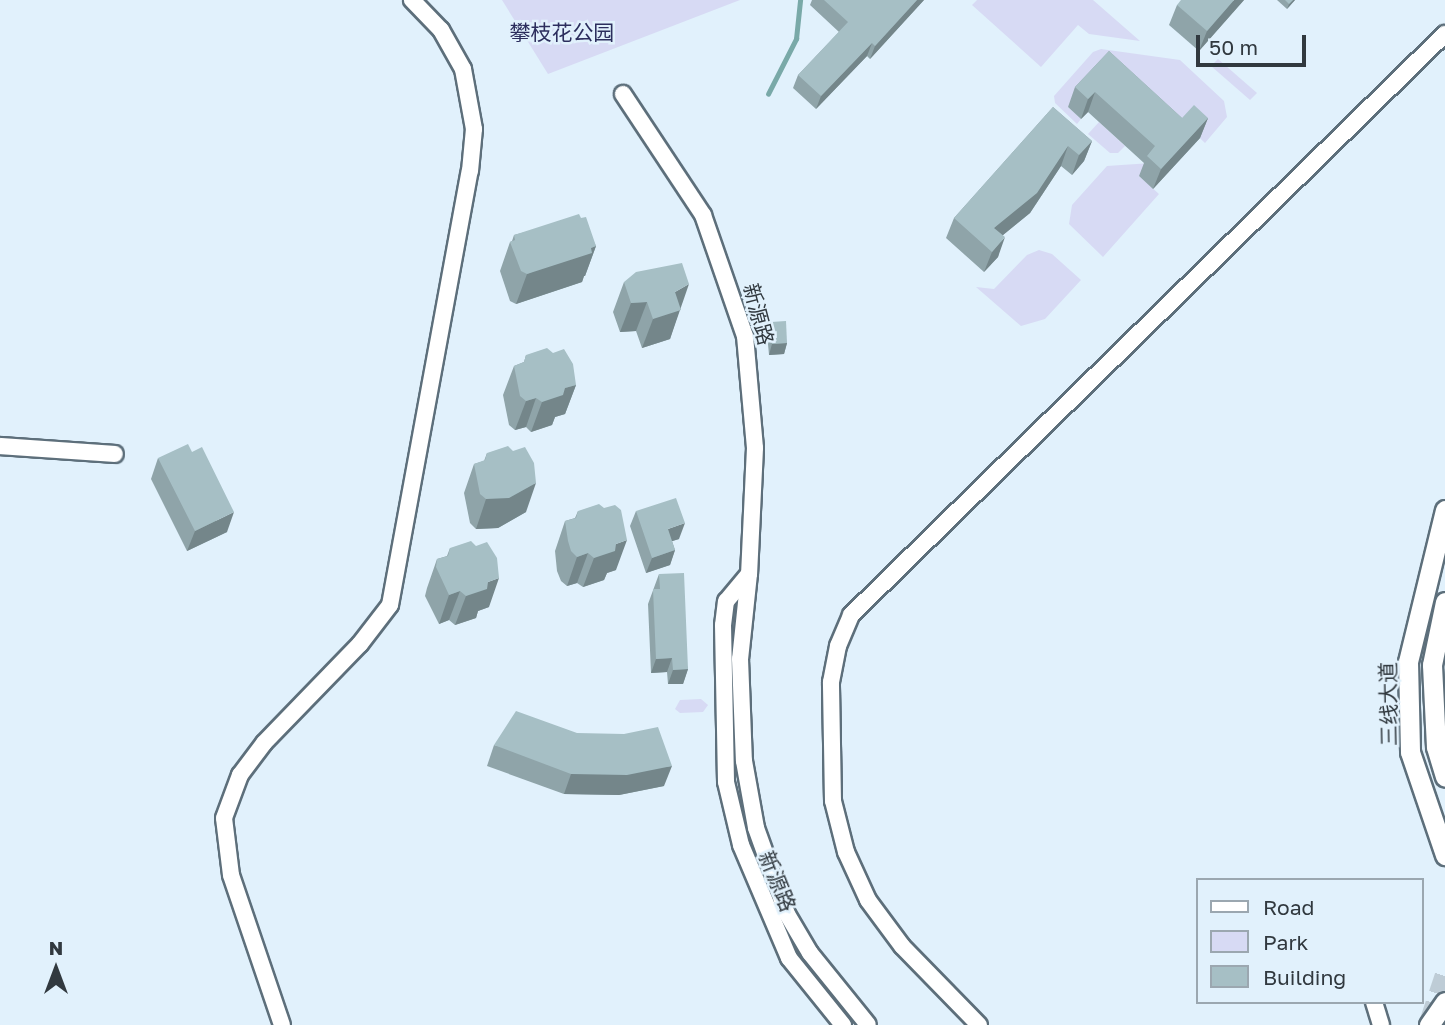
<!DOCTYPE html>
<html>
<head>
<meta charset="utf-8">
<style>
	body { margin:0 }
	#map { position:relative; width:1445px; height:1025px; overflow:hidden; background:#e1f1fc; font-family:"Golos Text","Noto Sans SC",sans-serif }
	div>[style] { position:absolute }
	[style*='--x'] { left:calc(var(--x)*1px); top:calc(var(--y)*1px); width:calc(var(--w)*1px); rotate:calc(var(--a)*1deg) }
	.green>* { inset:0; background:#d7daf4 }
	.stream>* { height:4.5px; margin:-2.25px; padding:0 2.25px; transform-origin:2.25px; border-radius:2.25px; background:#79a9a8 }
	.major-tunnel>* { height:19px; margin-top:-9.5px; transform-origin:0; background:repeating-linear-gradient(90deg,#beccd6 0 19px,transparent 0 29px) }
	.roads { filter:drop-shadow(2px 0 #5d6f7b) drop-shadow(-2px 0 #5d6f7b) drop-shadow(0 2px #5d6f7b) drop-shadow(0 -2px #5d6f7b) }
	.minor>* { height:16px; margin:-8px; padding:0 8px; transform-origin:8px; border-radius:8px; background:#fff }
	.major>* { height:19px; margin:-9.5px; padding:0 9.5px; transform-origin:9.5px; border-radius:9.5px; background:#fff }
	.wall>* { inset:0; background:#8fa4a9 }
	.shaded-wall>* { inset:0; background:#74868a }
	.building>* { inset:0; background:#a6bfc5 }
	span { translate:-50% -50%; white-space:nowrap; text-align:center; line-height:1.15; -webkit-text-stroke:5px #e1f1fc; paint-order:stroke }
	.park-label { font-size:21px; color:#2c2e5d }
	.street-label { font-size:21px; color:#31393f }
	.legend { position:absolute; left:1196px; top:878px; width:228px; height:126px; box-sizing:border-box; background:#e1f1fc; border:2px solid #9ba7b0; margin:0; padding:9px 12px; list-style:none; font-size:21px; color:#31393f }
	.legend li { display:flex; align-items:center; gap:14px; height:35px }
	.legend b { width:35px; border:2px solid #9ba7b0 }
	.north { position:absolute; left:21px; top:934px; width:70px; height:70px; -webkit-text-stroke:5px #e1f1fc; paint-order:stroke; rotate:0deg; font-size:19px; font-weight:700; line-height:28px; text-align:center; color:#31393f }
	.north::after { content:''; display:block; margin:auto; width:24px; height:32px; background:#31393f; clip-path:polygon(50% 0,100% 100%,50% 72%,0 100%) }
	.scale { position:absolute; left:1196px; top:35px; width:110px; height:32px; box-sizing:border-box; border:4px solid #31393f; border-top:0; padding-left:9px; font-size:21px; line-height:24px; white-space:nowrap; color:#31393f; -webkit-text-stroke:5px #e1f1fc; paint-order:stroke }
</style>
</head>
<body>
<div id="map">
	<div class="green">
		<i style="clip-path:polygon(502px 0,740px 0,548px 74px)"></i>
		<i style="clip-path:polygon(977px 0,1093px 0,1140px 41px,1089px 34px,1078px 25px,1041px 67px,972px 5px)"></i>
		<i style="clip-path:polygon(1101px 49px,1180px 60px,1224px 101px,1227px 117px,1205px 143px,1186px 125px,1101px 71px,1068px 107px,1081px 119px,1077px 124px,1055px 103px,1054px 96px,1093px 52px)"></i>
		<i style="clip-path:polygon(1218px 59px,1257px 93px,1250px 100px,1211px 66px)"></i>
		<i style="clip-path:polygon(1099px 122px,1125px 146px,1118px 153px,1110px 153px,1088px 134px)"></i>
		<i style="clip-path:polygon(1151px 163px,1139px 176px,1159px 194px,1103px 257px,1069px 224px,1072px 205px,1107px 166px)"></i>
		<i style="clip-path:polygon(1039px 250px,1052px 254px,1081px 280px,1045px 319px,1021px 326px,976px 287px,994px 289px,1027px 255px)"></i>
		<i style="clip-path:polygon(701px 699px,708px 705px,703px 712px,680px 713px,675px 709px,680px 700px)"></i>
	</div>
	<div class="stream">
		<i style="--x:768;--y:94;--w:62;--a:-63"></i>
		<i style="--x:796;--y:39;--w:39;--a:-84"></i>
	</div>
	<div class="major-tunnel">
		<i style="--x:1429;--y:1021;--w:51;--a:-71.6"></i>
	</div>
	<div class="roads">
		<div class="minor">
			<i style="--x:623;--y:94;--w:145;--a:56.5"></i>
			<i style="--x:703;--y:215;--w:128;--a:70.9"></i>
			<i style="--x:745;--y:336;--w:112;--a:84.9"></i>
			<i style="--x:755;--y:448;--w:126;--a:92.7"></i>
			<i style="--x:749;--y:574;--w:85;--a:96"></i>
			<i style="--x:740;--y:659;--w:102;--a:87.8"></i>
			<i style="--x:744;--y:761;--w:68;--a:79.8"></i>
			<i style="--x:756;--y:828;--w:91;--a:70.2"></i>
			<i style="--x:787;--y:914;--w:45;--a:59.5"></i>
			<i style="--x:810;--y:953;--w:92;--a:51.1"></i>
			<i style="--x:0;--y:446;--w:115;--a:4"></i>
			<i style="--x:749;--y:574;--w:35;--a:130"></i>
			<i style="--x:726;--y:601;--w:24;--a:97"></i>
			<i style="--x:723;--y:625;--w:157;--a:88.9"></i>
			<i style="--x:726;--y:782;--w:65;--a:76.6"></i>
			<i style="--x:741;--y:845;--w:123;--a:67"></i>
			<i style="--x:789;--y:958;--w:86;--a:51.1"></i>
			<i style="--x:1374;--y:1002;--w:24;--a:73"></i>
			<i style="--x:282;--y:1025;--w:158;--a:-108.8"></i>
			<i style="--x:231;--y:875;--w:57;--a:-97"></i>
			<i style="--x:224;--y:818;--w:46;--a:-69.6"></i>
			<i style="--x:240;--y:775;--w:40;--a:-53"></i>
			<i style="--x:264;--y:743;--w:138;--a:-45.9"></i>
			<i style="--x:360;--y:644;--w:49;--a:-52.4"></i>
			<i style="--x:390;--y:605;--w:441;--a:-79.6"></i>
			<i style="--x:470;--y:171;--w:42;--a:-84.6"></i>
			<i style="--x:474;--y:129;--w:61;--a:-100.4"></i>
			<i style="--x:463;--y:69;--w:45;--a:-119.4"></i>
			<i style="--x:441;--y:30;--w:42;--a:-134"></i>
			<i style="--x:979;--y:1025;--w:110;--a:-134.3"></i>
			<i style="--x:902;--y:946;--w:57;--a:-126.5"></i>
			<i style="--x:868;--y:900;--w:53;--a:-114.6"></i>
			<i style="--x:846;--y:852;--w:53;--a:-104.3"></i>
			<i style="--x:833;--y:801;--w:119;--a:-91"></i>
			<i style="--x:831;--y:682;--w:37;--a:-79"></i>
			<i style="--x:838;--y:646;--w:34;--a:-67"></i>
			<i style="--x:851;--y:615;--w:831;--a:-44.37"></i>
		</div>
		<div class="major">
			<i style="--x:1445;--y:510;--w:156;--a:103.7"></i>
			<i style="--x:1408;--y:662;--w:90;--a:88.7"></i>
			<i style="--x:1410;--y:752;--w:109;--a:71.2"></i>
			<i style="--x:1445;--y:602;--w:64;--a:101.7"></i>
			<i style="--x:1432;--y:665;--w:82;--a:87.2"></i>
			<i style="--x:1436;--y:747;--w:31;--a:73"></i>
			<i style="--x:1429;--y:1025;--w:28;--a:-55"></i>
		</div>
	</div>
	<div class="wall">
		<i style="clip-path:polygon(812px 0,924px 0,870px 59px,867px 56px,816px 109px,793px 88px,798px 75px,839px 32px,810px 5px)"></i>
		<i style="clip-path:polygon(1244px 0,1199px 51px,1169px 25px,1177px 5px)"></i>
		<i style="clip-path:polygon(1277px 0,1295px 0,1287px 9px)"></i>
		<i style="clip-path:polygon(1109px 51px,1182px 118px,1208px 118px,1200px 138px,1153px 189px,1139px 176px,1144px 163px,1088px 112px,1081px 119px,1068px 107px,1075px 87px)"></i>
		<i style="clip-path:polygon(1053px 107px,1092px 141px,1084px 161px,1072px 175px,1061px 166px,1030px 213px,1003px 235px,998px 257px,984px 272px,946px 238px,954px 218px)"></i>
		<i style="clip-path:polygon(581px 218px,596px 246px,585px 276px,584px 276px,582px 282px,516px 304px,510px 301px,500px 271px,510px 242px,512px 241px,514px 235px)"></i>
		<i style="clip-path:polygon(624px 282px,680px 308px,670px 339px,642px 348px,636px 331px,620px 332px,613px 312px)"></i>
		<i style="clip-path:polygon(771px 322px,787px 343px,784px 354px,769px 355px,767px 333px)"></i>
		<i style="clip-path:polygon(526px 355px,576px 385px,565px 414px,555px 417px,552px 425px,531px 432px,526px 427px,515px 430px,509px 425px,503px 395px,514px 366px,524px 362px)"></i>
		<i style="clip-path:polygon(487px 453px,526px 512px,498px 528px,476px 529px,470px 523px,464px 493px,474px 464px,484px 461px)"></i>
		<i style="clip-path:polygon(158px 458px,227px 532px,187px 551px,151px 479px)"></i>
		<i style="clip-path:polygon(578px 511px,616px 570px,607px 573px,604px 580px,583px 587px,577px 583px,567px 586px,561px 581px,557px 571px,555px 551px,565px 521px,575px 518px)"></i>
		<i style="clip-path:polygon(636px 511px,679px 539px,672px 541px,675px 550px,670px 565px,646px 573px,630px 526px)"></i>
		<i style="clip-path:polygon(450px 548px,489px 607px,478px 611px,476px 618px,455px 625px,449px 620px,439px 624px,425px 596px,427px 588px,437px 559px,447px 556px)"></i>
		<i style="clip-path:polygon(659px 574px,688px 669px,683px 684px,668px 684px,667px 672px,651px 673px,648px 604px)"></i>
		<i style="clip-path:polygon(494px 745px,664px 786px,619px 795px,564px 794px,487px 766px)"></i>
	</div>
	<div class="shaded-wall">
		<i style="clip-path:polygon(917px 0,924px 0,870px 59px,875px 46px)"></i>
		<i style="clip-path:polygon(1234px 0,1244px 0,1199px 51px,1207px 31px)"></i>
		<i style="clip-path:polygon(1293px 0,1295px 0,1287px 9px,1289px 4px)"></i>
		<i style="clip-path:polygon(872px 43px,867px 56px,816px 109px,821px 96px)"></i>
		<i style="clip-path:polygon(1095px 92px,1088px 112px,1081px 119px,1088px 99px)"></i>
		<i style="clip-path:polygon(1208px 118px,1200px 138px,1153px 189px,1161px 169px)"></i>
		<i style="clip-path:polygon(1092px 141px,1084px 161px,1072px 175px,1079px 155px)"></i>
		<i style="clip-path:polygon(1068px 146px,1061px 166px,1030px 213px,987px 248px,994px 228px)"></i>
		<i style="clip-path:polygon(1005px 237px,998px 257px,984px 272px,992px 252px)"></i>
		<i style="clip-path:polygon(596px 246px,585px 276px,584px 276px,582px 282px,516px 304px,527px 274px)"></i>
		<i style="clip-path:polygon(689px 284px,670px 339px,642px 348px,653px 319px,675px 292px)"></i>
		<i style="clip-path:polygon(647px 302px,636px 331px,620px 332px,631px 303px)"></i>
		<i style="clip-path:polygon(787px 343px,784px 354px,769px 355px,772px 344px)"></i>
		<i style="clip-path:polygon(576px 385px,565px 414px,555px 417px,552px 425px,531px 432px,542px 402px,565px 388px)"></i>
		<i style="clip-path:polygon(536px 398px,526px 427px,515px 430px,526px 401px)"></i>
		<i style="clip-path:polygon(536px 483px,526px 512px,498px 528px,476px 529px,486px 499px)"></i>
		<i style="clip-path:polygon(234px 512px,227px 532px,187px 551px,195px 531px)"></i>
		<i style="clip-path:polygon(685px 523px,679px 539px,663px 544px,668px 529px)"></i>
		<i style="clip-path:polygon(627px 540px,616px 570px,607px 573px,604px 580px,583px 587px,594px 558px,616px 544px)"></i>
		<i style="clip-path:polygon(675px 550px,670px 565px,646px 573px,652px 558px)"></i>
		<i style="clip-path:polygon(588px 553px,577px 583px,567px 586px,577px 557px)"></i>
		<i style="clip-path:polygon(499px 578px,489px 607px,478px 611px,476px 618px,455px 625px,466px 596px,488px 582px)"></i>
		<i style="clip-path:polygon(460px 591px,449px 620px,439px 624px,449px 595px)"></i>
		<i style="clip-path:polygon(672px 658px,667px 672px,651px 673px,656px 659px)"></i>
		<i style="clip-path:polygon(688px 669px,683px 684px,668px 684px,673px 670px)"></i>
		<i style="clip-path:polygon(672px 766px,664px 786px,619px 795px,564px 794px,571px 774px)"></i>
	</div>
	<div class="building">
		<i style="clip-path:polygon(824px 0,917px 0,875px 46px,872px 43px,821px 96px,798px 75px,848px 22px)"></i>
		<i style="clip-path:polygon(1181px 0,1234px 0,1207px 31px,1177px 5px)"></i>
		<i style="clip-path:polygon(1285px 0,1293px 0,1289px 4px)"></i>
		<i style="clip-path:polygon(1109px 51px,1182px 118px,1194px 105px,1208px 118px,1161px 169px,1147px 156px,1155px 146px,1095px 92px,1088px 99px,1075px 87px)"></i>
		<i style="clip-path:polygon(1053px 107px,1092px 141px,1079px 155px,1068px 146px,1037px 193px,994px 228px,1005px 237px,992px 252px,954px 218px)"></i>
		<i style="clip-path:polygon(579px 214px,581px 218px,586px 217px,596px 246px,591px 248px,592px 253px,527px 274px,521px 271px,510px 242px,515px 240px,514px 235px)"></i>
		<i style="clip-path:polygon(682px 263px,689px 284px,675px 292px,681px 310px,653px 319px,647px 302px,631px 303px,624px 282px,636px 272px)"></i>
		<i style="clip-path:polygon(786px 321px,787px 343px,772px 344px,771px 322px)"></i>
		<i style="clip-path:polygon(547px 348px,553px 353px,564px 349px,573px 364px,576px 385px,565px 388px,563px 395px,542px 402px,536px 398px,526px 401px,520px 396px,514px 366px,524px 362px,526px 355px)"></i>
		<i style="clip-path:polygon(188px 444px,192px 452px,202px 447px,234px 512px,195px 531px,158px 458px)"></i>
		<i style="clip-path:polygon(508px 446px,513px 451px,525px 447px,534px 463px,536px 483px,509px 498px,486px 499px,480px 494px,474px 464px,485px 460px,487px 453px)"></i>
		<i style="clip-path:polygon(676px 498px,685px 523px,668px 529px,675px 550px,652px 558px,636px 511px)"></i>
		<i style="clip-path:polygon(599px 504px,604px 508px,615px 505px,621px 510px,627px 540px,616px 544px,615px 551px,594px 558px,588px 553px,577px 557px,571px 551px,568px 541px,565px 521px,576px 518px,578px 511px)"></i>
		<i style="clip-path:polygon(471px 541px,476px 546px,487px 542px,497px 558px,499px 578px,488px 582px,487px 589px,466px 596px,460px 591px,449px 595px,436px 567px,437px 559px,448px 556px,450px 548px)"></i>
		<i style="clip-path:polygon(684px 573px,688px 669px,673px 670px,672px 658px,656px 659px,653px 589px,660px 589px,659px 574px)"></i>
		<i style="clip-path:polygon(516px 711px,577px 733px,624px 734px,658px 727px,672px 766px,627px 775px,571px 774px,494px 745px)"></i>
	</div>
	<div class="park-label">
		<span style="left:562px;top:32px">攀枝花公园</span>
	</div>
	<div class="street-label">
		<span style="left:759px;top:314px;rotate:75deg">新源路</span>
		<span style="left:1388px;top:704px;rotate:-91deg">三线大道</span>
		<span style="left:778px;top:881px;rotate:68deg">新源路</span>
	</div>
	<ul class="legend">
	<li><b style="height:9px;background:#fff"></b>Road</li>
	<li><b style="height:19px;background:#d7daf4"></b>Park</li>
	<li><b style="height:19px;background:#a6bfc5"></b>Building</li>
	</ul>
	<div class="north">N</div>
	<div class="scale">50 m</div>
</div>
</body>
</html>
